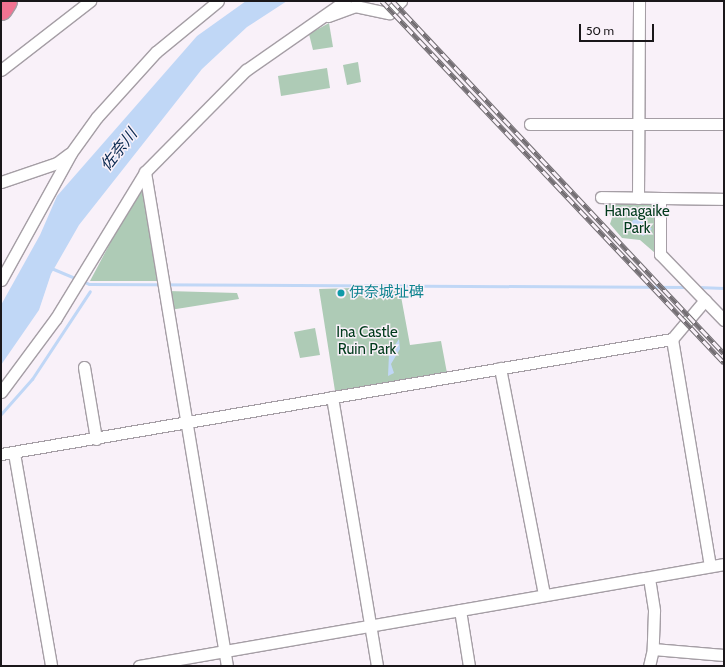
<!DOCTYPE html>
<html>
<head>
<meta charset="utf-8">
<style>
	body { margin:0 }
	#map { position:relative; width:725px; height:667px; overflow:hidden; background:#f9f1f9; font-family:Cabin,"Noto Sans JP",sans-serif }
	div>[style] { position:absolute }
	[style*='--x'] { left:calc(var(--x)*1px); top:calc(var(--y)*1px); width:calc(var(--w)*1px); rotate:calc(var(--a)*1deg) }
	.green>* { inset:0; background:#aecbb6 }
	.water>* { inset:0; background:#c0d7f6 }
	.stream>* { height:3px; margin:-1.5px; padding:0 1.5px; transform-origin:1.5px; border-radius:1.5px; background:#c0d7f6 }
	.roads { filter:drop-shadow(1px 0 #a59ea5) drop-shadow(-1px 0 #a59ea5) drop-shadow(0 1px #a59ea5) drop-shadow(0 -1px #a59ea5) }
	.street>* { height:11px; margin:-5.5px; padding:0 5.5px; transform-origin:5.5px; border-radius:5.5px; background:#fff }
	.highway>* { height:21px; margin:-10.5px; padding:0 10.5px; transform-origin:10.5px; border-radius:10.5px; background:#f17392 }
	.rail>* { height:4.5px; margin-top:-2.25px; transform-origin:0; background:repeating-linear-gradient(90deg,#f9f1f9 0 9px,#736e73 0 18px); box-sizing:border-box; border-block:1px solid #736e73 }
	.dots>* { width:11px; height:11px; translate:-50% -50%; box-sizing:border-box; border:2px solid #f9f1f9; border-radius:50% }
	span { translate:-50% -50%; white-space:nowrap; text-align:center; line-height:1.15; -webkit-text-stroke:3px #f9f1f9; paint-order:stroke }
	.park-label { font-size:15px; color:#003a1b }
	.culture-label { font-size:15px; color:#0d838f }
	.left { translate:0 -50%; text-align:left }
	.water-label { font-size:16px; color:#0a2950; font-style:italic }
	.frame { position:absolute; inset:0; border:2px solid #1a171a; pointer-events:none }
	.scale { position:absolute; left:579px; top:24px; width:75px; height:18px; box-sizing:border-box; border:2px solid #1a171a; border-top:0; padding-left:5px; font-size:12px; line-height:14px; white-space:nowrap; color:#1a171a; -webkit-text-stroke:3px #f9f1f9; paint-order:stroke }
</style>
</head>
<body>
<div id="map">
	<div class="green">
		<i style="clip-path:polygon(329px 23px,333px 47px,313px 50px,309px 34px)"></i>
		<i style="clip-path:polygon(358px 62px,361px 82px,347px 85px,343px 65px)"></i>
		<i style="clip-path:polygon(327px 68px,330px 88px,281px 96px,278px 76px)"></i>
		<i style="clip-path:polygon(143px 188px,157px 281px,90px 281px,116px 232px)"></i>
		<i style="clip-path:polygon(601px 200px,654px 201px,657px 206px,655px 253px,640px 240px,622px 238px,610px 224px,612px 218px)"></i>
		<i style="clip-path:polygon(387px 287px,390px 291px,400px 291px,410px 345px,441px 341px,447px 373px,335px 391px,319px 289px)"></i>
		<i style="clip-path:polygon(168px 291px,237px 293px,239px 299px,170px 310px)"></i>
		<i style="clip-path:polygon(315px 328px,320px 355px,300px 358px,294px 332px)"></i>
	</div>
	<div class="water">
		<i style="clip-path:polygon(246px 1px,287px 1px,247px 27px,202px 69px,79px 225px,51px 274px,39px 310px,1px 365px,1px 305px,40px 235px,57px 196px,197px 36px)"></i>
		<i style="clip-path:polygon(641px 219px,652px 229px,643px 236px,630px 225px,633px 220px)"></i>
		<i style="clip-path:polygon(399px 339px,400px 349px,391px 364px,394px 373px,388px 376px,389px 354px)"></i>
	</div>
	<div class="stream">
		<i style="--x:51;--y:268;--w:41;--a:22.8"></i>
		<i style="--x:89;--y:284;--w:599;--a:0.29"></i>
		<i style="--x:698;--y:287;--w:26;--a:2"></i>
		<i style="--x:1;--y:414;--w:47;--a:-48.5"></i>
		<i style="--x:32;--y:379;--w:105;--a:-56.6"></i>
	</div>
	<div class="roads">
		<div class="street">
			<i style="--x:328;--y:16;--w:29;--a:-20"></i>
			<i style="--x:355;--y:6;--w:35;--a:12"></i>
			<i style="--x:389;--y:13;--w:17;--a:-45"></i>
			<i style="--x:1;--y:70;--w:113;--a:-37.8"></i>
			<i style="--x:530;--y:124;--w:194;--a:0"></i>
			<i style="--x:145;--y:172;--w:501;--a:80.58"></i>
			<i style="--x:1;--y:182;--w:59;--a:-18.7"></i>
			<i style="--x:57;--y:163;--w:15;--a:-37"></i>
			<i style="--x:601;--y:197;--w:123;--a:0.9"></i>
			<i style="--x:638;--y:198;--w:197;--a:-89.7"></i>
			<i style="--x:660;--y:198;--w:56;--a:90"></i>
			<i style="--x:660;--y:254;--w:92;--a:45.9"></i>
			<i style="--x:1;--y:280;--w:145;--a:-61.1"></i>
			<i style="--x:71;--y:153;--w:44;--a:-54.2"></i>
			<i style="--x:97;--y:117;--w:88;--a:-47.8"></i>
			<i style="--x:156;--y:52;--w:80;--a:-39.4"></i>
			<i style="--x:672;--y:339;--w:230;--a:80.5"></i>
			<i style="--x:84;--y:367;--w:73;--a:80.5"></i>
			<i style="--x:500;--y:368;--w:231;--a:79"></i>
			<i style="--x:1;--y:392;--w:92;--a:-53.4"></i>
			<i style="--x:56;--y:318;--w:171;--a:-58.6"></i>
			<i style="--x:145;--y:172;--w:144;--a:-45.3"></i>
			<i style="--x:246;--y:70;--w:121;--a:-34.9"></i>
			<i style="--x:332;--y:397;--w:273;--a:80.5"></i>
			<i style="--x:14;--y:453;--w:216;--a:80.1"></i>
			<i style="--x:1;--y:454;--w:681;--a:-9.73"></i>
			<i style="--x:672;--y:339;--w:51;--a:-49.8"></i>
			<i style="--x:649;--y:578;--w:33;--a:81"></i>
			<i style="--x:654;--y:611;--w:38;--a:92"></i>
			<i style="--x:653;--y:649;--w:17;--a:103"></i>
			<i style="--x:460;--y:610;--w:57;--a:80.9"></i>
			<i style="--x:653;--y:649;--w:71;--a:4.8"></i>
			<i style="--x:139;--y:666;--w:594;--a:-9.89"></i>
		</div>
		<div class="highway">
			<i style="--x:1;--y:9;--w:9;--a:-58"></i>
		</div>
	</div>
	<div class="rail">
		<i style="--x:382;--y:1;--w:498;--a:46.6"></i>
		<i style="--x:393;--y:1;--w:483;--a:46.8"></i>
	</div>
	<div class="dots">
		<i style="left:341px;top:293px;background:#0f9aa8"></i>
	</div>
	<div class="park-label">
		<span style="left:637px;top:220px">Hanagaike<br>Park</span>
		<span style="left:367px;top:341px">Ina Castle<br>Ruin Park</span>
	</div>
	<div class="culture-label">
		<span class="left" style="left:349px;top:293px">伊奈城址碑</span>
	</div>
	<div class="water-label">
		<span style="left:119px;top:150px;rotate:-52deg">佐奈川</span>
	</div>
	<div class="frame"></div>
	<div class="scale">50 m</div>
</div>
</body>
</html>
